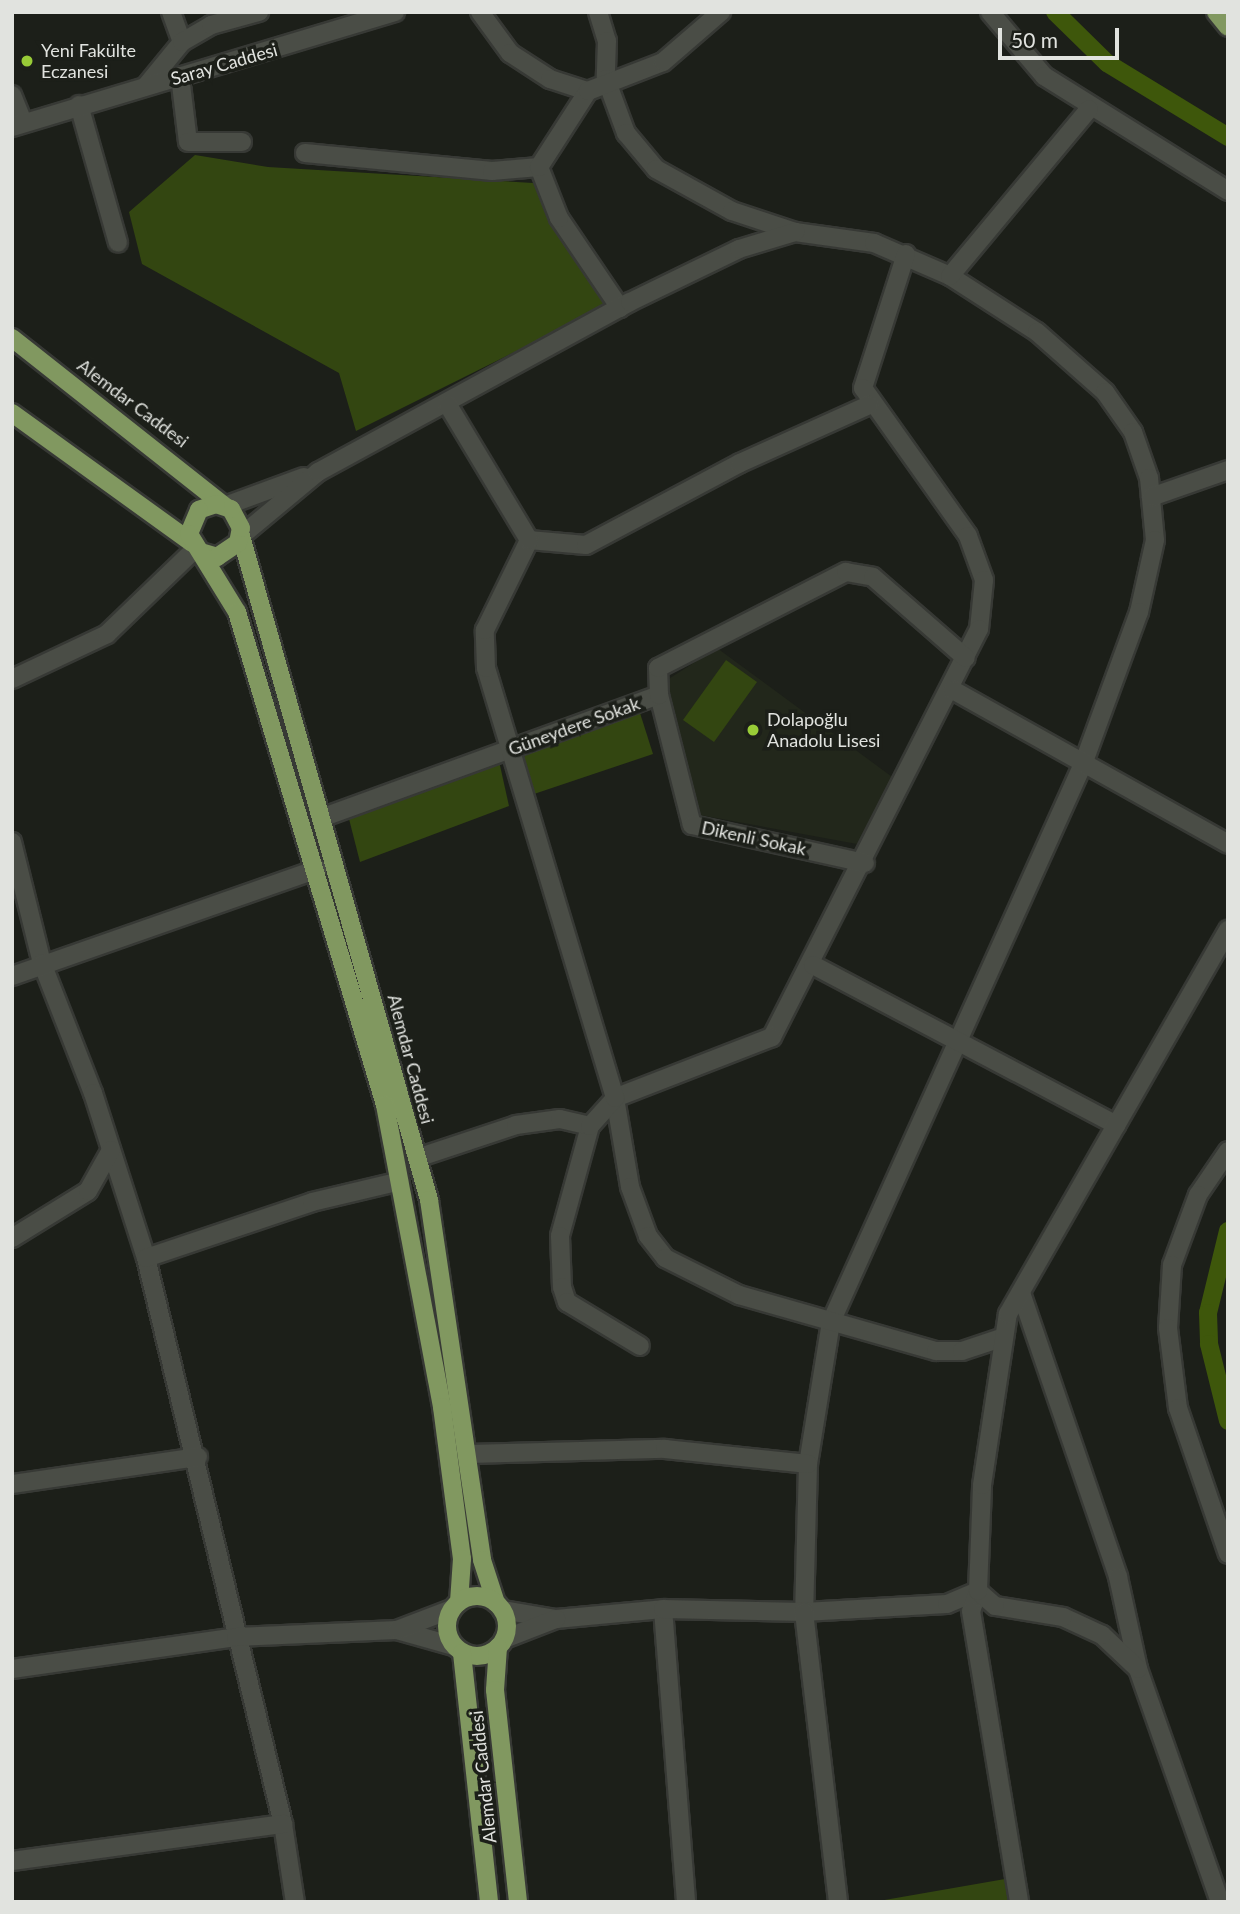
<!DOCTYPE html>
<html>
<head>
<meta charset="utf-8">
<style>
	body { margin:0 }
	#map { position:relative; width:1240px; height:1914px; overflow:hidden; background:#1c1f19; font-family:Lato,sans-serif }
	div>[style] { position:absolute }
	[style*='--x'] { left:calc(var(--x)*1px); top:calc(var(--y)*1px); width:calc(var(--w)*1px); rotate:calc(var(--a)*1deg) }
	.built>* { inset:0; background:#22271b }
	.green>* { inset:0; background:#334611 }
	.canal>* { height:18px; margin:-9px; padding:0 9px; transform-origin:9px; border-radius:9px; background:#3e570b }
	.roads { filter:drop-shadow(2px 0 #373935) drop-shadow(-2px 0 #373935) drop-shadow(0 2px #373935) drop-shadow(0 -2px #373935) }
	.minor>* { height:18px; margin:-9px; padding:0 9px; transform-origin:9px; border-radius:9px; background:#4a4d46 }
	.major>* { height:18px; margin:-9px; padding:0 9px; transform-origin:9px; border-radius:9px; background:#819860 }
	.major>.ring { margin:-9px; padding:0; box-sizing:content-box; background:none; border:18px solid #819860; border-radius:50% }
	.dots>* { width:19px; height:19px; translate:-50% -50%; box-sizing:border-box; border:4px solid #1c1f19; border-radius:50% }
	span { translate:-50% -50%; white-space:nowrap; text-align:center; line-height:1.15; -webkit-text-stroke:7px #1c1f19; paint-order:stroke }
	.poi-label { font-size:18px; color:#e1e3df }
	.left { translate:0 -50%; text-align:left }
	.street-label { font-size:18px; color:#e1e3df }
	.frame { position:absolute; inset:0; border:14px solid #e1e3df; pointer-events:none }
	.scale { position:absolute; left:998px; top:28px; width:121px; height:32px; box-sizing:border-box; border:4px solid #e1e3df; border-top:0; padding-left:9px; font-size:21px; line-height:24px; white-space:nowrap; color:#e1e3df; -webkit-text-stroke:5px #1c1f19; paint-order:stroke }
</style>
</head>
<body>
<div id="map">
	<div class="built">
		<i style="clip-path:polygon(717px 648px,895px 779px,857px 844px,700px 815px,667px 680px)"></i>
	</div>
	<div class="green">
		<i style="clip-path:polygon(195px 155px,268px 167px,533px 183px,607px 306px,356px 431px,339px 373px,142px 264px,129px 212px)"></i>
		<i style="clip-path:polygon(726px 660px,757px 682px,714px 742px,683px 720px)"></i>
		<i style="clip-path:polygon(640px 713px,653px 754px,534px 794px,520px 753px)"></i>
		<i style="clip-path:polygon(499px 761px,509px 806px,360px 862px,348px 815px)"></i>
		<i style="clip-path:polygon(1005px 1879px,1009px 1902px,873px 1902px)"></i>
	</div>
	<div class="canal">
		<i style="--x:1055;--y:12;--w:73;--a:44.4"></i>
		<i style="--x:1107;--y:63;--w:142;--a:31.4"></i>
		<i style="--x:1228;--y:1231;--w:84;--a:103.7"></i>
		<i style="--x:1208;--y:1313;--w:31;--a:88"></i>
		<i style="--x:1209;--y:1344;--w:79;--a:76.1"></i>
	</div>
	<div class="roads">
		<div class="minor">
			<i style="--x:171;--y:12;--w:32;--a:70"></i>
			<i style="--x:480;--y:12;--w:51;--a:53.8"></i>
			<i style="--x:510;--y:53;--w:48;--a:33"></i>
			<i style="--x:550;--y:79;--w:40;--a:18"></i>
			<i style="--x:598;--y:12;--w:30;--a:73"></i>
			<i style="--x:607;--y:41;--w:38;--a:92"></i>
			<i style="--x:606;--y:79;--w:58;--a:69.7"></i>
			<i style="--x:626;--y:133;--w:47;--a:50.2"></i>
			<i style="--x:656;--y:169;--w:87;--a:28.9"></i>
			<i style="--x:732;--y:211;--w:66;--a:18.4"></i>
			<i style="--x:795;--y:232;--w:80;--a:7.9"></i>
			<i style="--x:874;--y:243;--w:83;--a:23.5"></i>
			<i style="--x:950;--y:276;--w:103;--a:32.8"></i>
			<i style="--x:1037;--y:332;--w:91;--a:41.4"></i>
			<i style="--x:1105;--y:392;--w:49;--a:55"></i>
			<i style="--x:1133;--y:432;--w:49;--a:70.8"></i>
			<i style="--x:1149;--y:478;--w:62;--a:84.5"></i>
			<i style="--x:1155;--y:540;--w:74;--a:102.5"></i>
			<i style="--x:1139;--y:612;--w:162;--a:110.2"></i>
			<i style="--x:1083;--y:764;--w:612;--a:114.3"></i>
			<i style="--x:831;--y:1322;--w:144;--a:99.2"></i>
			<i style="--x:808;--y:1464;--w:148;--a:91.5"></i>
			<i style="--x:804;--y:1612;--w:143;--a:-3.2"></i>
			<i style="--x:947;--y:1604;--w:34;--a:-23"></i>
			<i style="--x:978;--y:1591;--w:21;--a:109"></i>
			<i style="--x:971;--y:1611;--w:295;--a:80.6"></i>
			<i style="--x:990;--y:12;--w:84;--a:49.8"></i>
			<i style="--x:1044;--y:76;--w:217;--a:32"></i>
			<i style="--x:180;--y:76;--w:66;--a:83.1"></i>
			<i style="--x:188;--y:142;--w:54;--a:0"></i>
			<i style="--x:146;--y:86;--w:57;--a:-50.7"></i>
			<i style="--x:182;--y:42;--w:34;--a:-30"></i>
			<i style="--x:211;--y:25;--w:50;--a:-15.2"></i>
			<i style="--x:12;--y:95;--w:29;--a:68"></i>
			<i style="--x:79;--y:105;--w:143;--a:74.2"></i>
			<i style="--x:12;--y:127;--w:400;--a:-16.7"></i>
			<i style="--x:305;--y:153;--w:188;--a:5.5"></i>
			<i style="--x:492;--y:171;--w:47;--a:-4.9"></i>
			<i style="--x:906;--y:254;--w:141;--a:107.8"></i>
			<i style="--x:863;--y:388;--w:181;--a:54.6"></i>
			<i style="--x:968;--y:536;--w:47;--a:70"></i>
			<i style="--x:984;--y:580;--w:49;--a:95.8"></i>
			<i style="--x:979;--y:629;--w:458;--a:116.9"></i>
			<i style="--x:772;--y:1037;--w:168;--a:158.8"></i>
			<i style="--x:615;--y:1098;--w:90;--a:80.4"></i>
			<i style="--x:630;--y:1187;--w:52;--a:69.8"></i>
			<i style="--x:648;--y:1236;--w:28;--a:52"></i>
			<i style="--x:665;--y:1258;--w:83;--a:26.6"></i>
			<i style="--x:739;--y:1295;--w:205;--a:15.9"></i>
			<i style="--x:936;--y:1351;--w:26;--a:0"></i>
			<i style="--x:962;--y:1351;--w:44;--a:-18.4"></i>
			<i style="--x:950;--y:276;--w:217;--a:-50.2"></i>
			<i style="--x:620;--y:308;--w:109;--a:-124.1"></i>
			<i style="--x:559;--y:218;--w:55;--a:-111.4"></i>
			<i style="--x:539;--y:167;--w:90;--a:-57.2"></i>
			<i style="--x:588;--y:91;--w:80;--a:-21.1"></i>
			<i style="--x:663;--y:62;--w:77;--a:-40.8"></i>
			<i style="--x:1151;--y:497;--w:82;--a:-19.3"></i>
			<i style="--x:225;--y:506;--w:84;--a:-20.2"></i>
			<i style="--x:241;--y:536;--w:100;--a:-39.7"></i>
			<i style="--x:318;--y:472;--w:355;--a:-28.6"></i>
			<i style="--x:630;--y:302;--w:121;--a:-25.9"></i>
			<i style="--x:739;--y:249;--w:59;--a:-16.9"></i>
			<i style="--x:529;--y:540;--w:57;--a:5"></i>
			<i style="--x:586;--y:545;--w:174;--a:-28"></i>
			<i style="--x:740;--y:463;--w:141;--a:-24.2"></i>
			<i style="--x:12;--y:679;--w:105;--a:-25.3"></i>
			<i style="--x:107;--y:634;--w:124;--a:-44"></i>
			<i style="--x:953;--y:690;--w:315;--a:29.2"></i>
			<i style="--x:659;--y:695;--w:134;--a:75.8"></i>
			<i style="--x:692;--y:825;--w:177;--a:12.4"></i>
			<i style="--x:321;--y:818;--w:360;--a:-20"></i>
			<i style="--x:659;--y:695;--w:27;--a:-92"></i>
			<i style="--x:658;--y:668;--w:211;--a:-27.1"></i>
			<i style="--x:846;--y:572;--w:27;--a:10"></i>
			<i style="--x:873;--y:577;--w:123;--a:41.1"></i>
			<i style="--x:12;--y:842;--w:125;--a:76.1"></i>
			<i style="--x:42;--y:963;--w:140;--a:68.6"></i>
			<i style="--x:93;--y:1093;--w:173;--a:72.2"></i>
			<i style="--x:146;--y:1258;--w:582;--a:76.39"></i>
			<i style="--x:283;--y:1824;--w:79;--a:81.3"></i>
			<i style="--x:813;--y:965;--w:343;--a:27.8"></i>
			<i style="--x:12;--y:976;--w:324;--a:-19.3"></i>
			<i style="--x:590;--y:1126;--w:114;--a:105.3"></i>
			<i style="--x:560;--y:1236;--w:51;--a:87.8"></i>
			<i style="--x:562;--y:1287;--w:16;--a:72"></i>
			<i style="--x:567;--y:1302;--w:85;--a:31.1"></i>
			<i style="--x:1228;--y:1151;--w:53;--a:124.3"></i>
			<i style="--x:1198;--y:1195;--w:75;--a:110.4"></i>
			<i style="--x:1172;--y:1265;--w:63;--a:93.6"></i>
			<i style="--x:1168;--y:1328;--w:81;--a:82.9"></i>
			<i style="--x:1178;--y:1408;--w:154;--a:71.1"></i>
			<i style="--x:417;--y:1158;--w:104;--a:-18.4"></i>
			<i style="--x:516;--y:1125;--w:44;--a:-7.8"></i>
			<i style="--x:560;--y:1119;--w:31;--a:13"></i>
			<i style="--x:590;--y:1126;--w:38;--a:-48"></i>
			<i style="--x:615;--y:1098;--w:449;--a:-106.7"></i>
			<i style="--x:486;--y:668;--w:38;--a:-92"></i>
			<i style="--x:485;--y:630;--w:100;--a:-63.9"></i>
			<i style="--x:529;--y:540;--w:157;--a:-121"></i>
			<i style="--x:12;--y:1238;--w:89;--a:-31.7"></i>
			<i style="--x:88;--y:1191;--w:47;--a:-60.7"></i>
			<i style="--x:146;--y:1258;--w:175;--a:-18.6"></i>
			<i style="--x:312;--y:1202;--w:90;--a:-13.4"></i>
			<i style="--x:1021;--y:1293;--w:300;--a:71.1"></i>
			<i style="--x:1118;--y:1577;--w:94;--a:77.7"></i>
			<i style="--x:1138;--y:1669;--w:247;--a:70.6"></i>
			<i style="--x:469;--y:1454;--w:196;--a:-1.5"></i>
			<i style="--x:665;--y:1449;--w:144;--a:6"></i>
			<i style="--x:12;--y:1484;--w:188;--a:-8.3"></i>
			<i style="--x:663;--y:1609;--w:294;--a:85.5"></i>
			<i style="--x:502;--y:1610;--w:55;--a:9.5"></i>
			<i style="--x:556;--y:1619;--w:107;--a:-5.3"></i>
			<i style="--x:663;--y:1609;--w:141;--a:1.2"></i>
			<i style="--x:804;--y:1612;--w:292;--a:83.3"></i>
			<i style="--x:397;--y:1630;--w:59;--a:15.7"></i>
			<i style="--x:504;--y:1639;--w:56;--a:-21"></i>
			<i style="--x:12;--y:1669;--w:226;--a:-8.1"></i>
			<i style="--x:236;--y:1637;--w:161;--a:-2.5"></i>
			<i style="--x:397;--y:1630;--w:59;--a:-20.9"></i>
			<i style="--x:1138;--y:1669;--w:50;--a:-136.6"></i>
			<i style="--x:1102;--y:1635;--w:43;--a:-155.2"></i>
			<i style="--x:1063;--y:1617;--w:69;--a:-170.8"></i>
			<i style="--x:995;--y:1606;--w:23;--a:-139"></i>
			<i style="--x:978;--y:1591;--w:106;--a:-87.8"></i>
			<i style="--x:982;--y:1485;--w:173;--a:-81.4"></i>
			<i style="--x:1008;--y:1314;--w:443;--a:-60.2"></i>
			<i style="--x:12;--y:1861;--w:274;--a:-7.8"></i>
		</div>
		<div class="major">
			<i style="--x:1216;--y:12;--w:19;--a:51"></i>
			<i style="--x:12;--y:338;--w:271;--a:38.3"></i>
			<i style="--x:12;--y:413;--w:222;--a:35.8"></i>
			<i style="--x:241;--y:536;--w:690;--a:74.19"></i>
			<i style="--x:429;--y:1200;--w:364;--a:81.6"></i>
			<i style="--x:482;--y:1560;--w:45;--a:72"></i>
			<i style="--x:201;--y:552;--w:17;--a:17"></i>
			<i style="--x:217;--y:557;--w:25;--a:-34"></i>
			<i style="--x:238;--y:543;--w:15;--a:-79"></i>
			<i style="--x:241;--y:528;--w:21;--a:-118"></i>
			<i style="--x:231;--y:509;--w:16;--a:-162"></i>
			<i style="--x:216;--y:504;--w:18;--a:161"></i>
			<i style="--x:199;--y:510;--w:26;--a:113"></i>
			<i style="--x:189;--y:534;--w:92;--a:58.4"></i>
			<i style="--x:237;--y:612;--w:515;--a:73.29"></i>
			<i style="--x:385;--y:1105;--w:307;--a:79.3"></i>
			<i style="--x:442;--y:1407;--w:153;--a:82.5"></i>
			<i style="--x:462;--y:1559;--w:43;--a:94"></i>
			<i class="ring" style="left:447px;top:1596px;width:42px;height:42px"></i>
			<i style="--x:498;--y:1647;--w:43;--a:94"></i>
			<i style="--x:495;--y:1690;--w:213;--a:83.8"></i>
			<i style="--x:462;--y:1653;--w:250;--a:83.8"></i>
		</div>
	</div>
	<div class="dots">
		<i style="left:27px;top:61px;background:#98cb37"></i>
		<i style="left:753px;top:730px;background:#98cb37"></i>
	</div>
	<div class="poi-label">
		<span class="left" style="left:41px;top:61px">Yeni Fakülte<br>Eczanesi</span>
		<span class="left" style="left:767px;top:730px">Dolapoğlu<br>Anadolu Lisesi</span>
	</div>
	<div class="street-label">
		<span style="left:224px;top:64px;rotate:-16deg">Saray Caddesi</span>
		<span style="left:133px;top:403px;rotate:37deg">Alemdar Caddesi</span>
		<span style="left:574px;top:726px;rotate:-20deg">Güneydere Sokak</span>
		<span style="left:754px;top:838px;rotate:12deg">Dikenli Sokak</span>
		<span style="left:411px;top:1059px;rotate:75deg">Alemdar Caddesi</span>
		<span style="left:483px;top:1777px;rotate:-96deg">Alemdar Caddesi</span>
	</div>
	<div class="frame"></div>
	<div class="scale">50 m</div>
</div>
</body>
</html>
